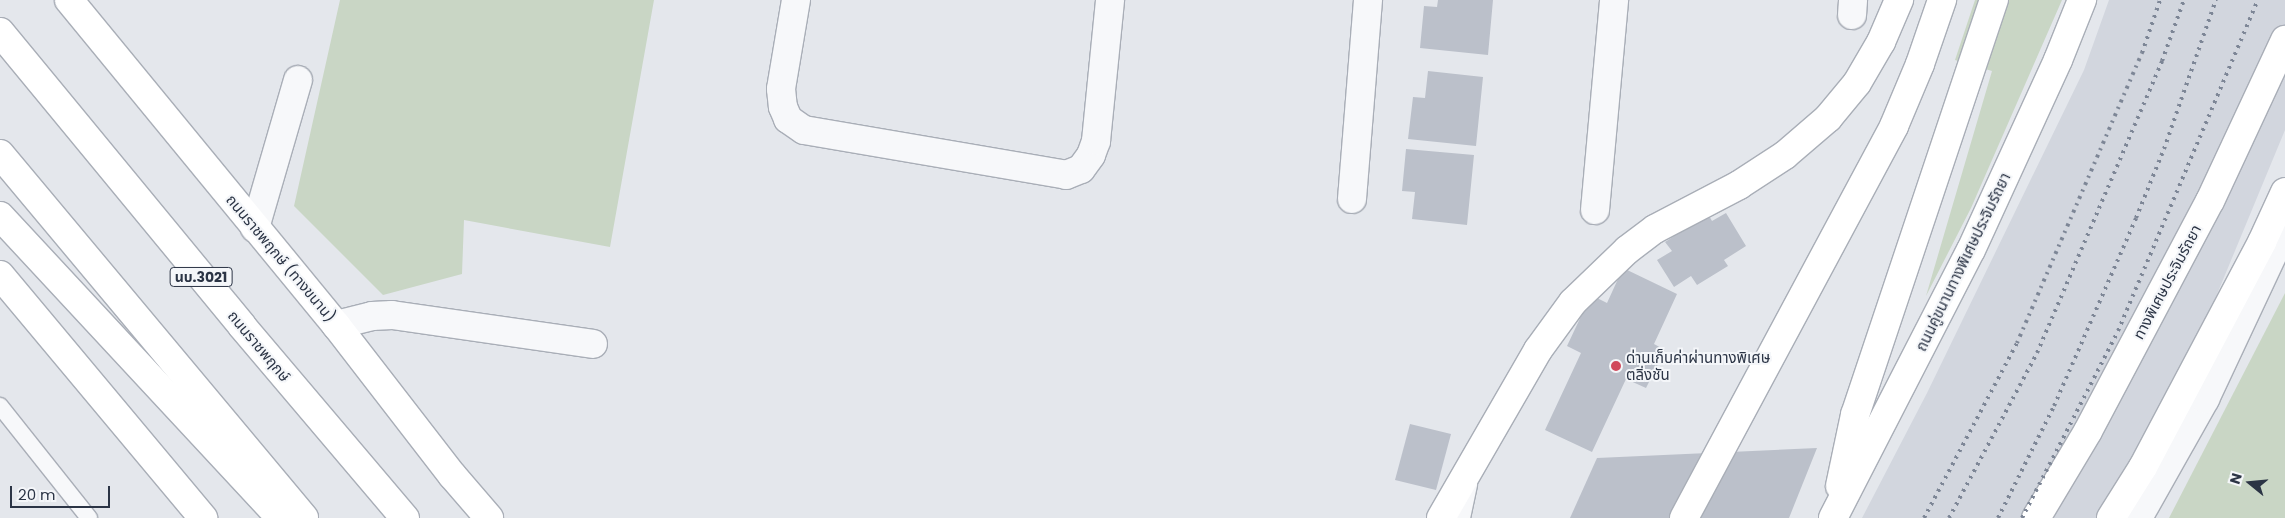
<!DOCTYPE html>
<html>
<head>
<meta charset="utf-8">
<style>
	body { margin:0 }
	#map { position:relative; width:2285px; height:518px; overflow:hidden; background:#e4e7ec; font-family:Poppins,"Noto Sans Thai",sans-serif }
	div>[style] { position:absolute }
	[style*='--x'] { left:calc(var(--x)*1px); top:calc(var(--y)*1px); width:calc(var(--w)*1px); rotate:calc(var(--a)*1deg) }
	.built>* { inset:0; background:#d2d6de }
	.green>* { inset:0; background:#c9d6c5 }
	.building>* { inset:0; background:#bbc0ca }
	.roads { filter:drop-shadow(1px 0 #a9aeb7) drop-shadow(-1px 0 #a9aeb7) drop-shadow(0 1px #a9aeb7) drop-shadow(0 -1px #a9aeb7) }
	.lane>* { height:16px; margin:-8px; padding:0 8px; transform-origin:8px; border-radius:8px; background:#f7f8fa }
	.street>* { height:28px; margin:-14px; padding:0 14px; transform-origin:14px; border-radius:14px; background:#f7f8fa }
	.secondary>* { height:28px; margin:-14px; padding:0 14px; transform-origin:14px; border-radius:14px; background:#fff }
	.primary>* { height:28px; margin:-14px; padding:0 14px; transform-origin:14px; border-radius:14px; background:#fff }
	.highway>* { height:28px; margin:-14px; padding:0 14px; transform-origin:14px; border-radius:14px; background:#fff }
	.rail>* { height:4px; margin-top:-2px; transform-origin:0; background:repeating-linear-gradient(90deg,#7d8696 0 2.5px,transparent 0 7.5px) }
	.dots>* { width:14px; height:14px; translate:-50% -50%; box-sizing:border-box; border:2px solid #f4f6f9; border-radius:50% }
	span { translate:-50% -50%; white-space:nowrap; text-align:center; line-height:1.15; -webkit-text-stroke:4px #f4f6f9; paint-order:stroke }
	.shield-label span { padding:1px 4px; background:#f4f6f9; border:1px solid; border-radius:4px; -webkit-text-stroke-width:0 }
	.shield-label { font-size:14px; color:#2b3445; font-weight:700 }
	.street-label { font-size:15px; color:#2b3445 }
	.poi-label { font-size:15px; color:#2b3445 }
	.left { translate:0 -50%; text-align:left }
	.north { position:absolute; left:2225px; top:458px; width:50px; height:50px; -webkit-text-stroke:4px #f4f6f9; paint-order:stroke; rotate:287deg; font-size:14px; font-weight:700; line-height:20px; text-align:center; color:#2b3445 }
	.north::after { content:''; display:block; margin:auto; width:18px; height:22px; background:#2b3445; clip-path:polygon(50% 0,100% 100%,50% 72%,0 100%) }
	.scale { position:absolute; left:10px; top:486px; width:100px; height:22px; box-sizing:border-box; border:2px solid #2b3445; border-top:0; padding-left:6px; font-size:15px; line-height:18px; white-space:nowrap; color:#2b3445; -webkit-text-stroke:4px #f4f6f9; paint-order:stroke }
</style>
</head>
<body>
<div id="map">
	<div class="built">
		<i style="clip-path:polygon(2109px 0,2285px 0,2285px 130px,2126px 514px,2123px 518px,1862px 518px,1927px 393px,2084px 70px)"></i>
	</div>
	<div class="green">
		<i style="clip-path:polygon(340px 0,654px 0,610px 247px,464px 220px,462px 274px,383px 295px,294px 206px)"></i>
		<i style="clip-path:polygon(1975px 0,2062px 0,1971px 208px,1926px 296px,1992px 71px,1955px 60px)"></i>
		<i style="clip-path:polygon(2285px 293px,2285px 518px,2169px 518px)"></i>
	</div>
	<div class="building">
		<i style="clip-path:polygon(1438px 0,1493px 0,1488px 55px,1420px 48px,1424px 6px,1437px 7px)"></i>
		<i style="clip-path:polygon(1428px 71px,1483px 77px,1476px 146px,1408px 139px,1413px 97px,1425px 98px)"></i>
		<i style="clip-path:polygon(1406px 149px,1474px 155px,1467px 225px,1412px 219px,1415px 192px,1402px 191px)"></i>
		<i style="clip-path:polygon(1726px 213px,1746px 246px,1724px 260px,1728px 266px,1697px 285px,1691px 276px,1674px 287px,1657px 260px,1672px 251px,1665px 242px,1708px 214px,1712px 221px)"></i>
		<i style="clip-path:polygon(1623px 268px,1677px 294px,1654px 344px,1665px 350px,1646px 388px,1626px 379px,1592px 452px,1545px 430px,1581px 353px,1567px 346px,1591px 295px,1607px 303px)"></i>
		<i style="clip-path:polygon(1410px 424px,1451px 434px,1436px 490px,1395px 480px)"></i>
		<i style="clip-path:polygon(1817px 448px,1789px 518px,1570px 518px,1597px 458px)"></i>
	</div>
	<div class="roads">
		<div class="lane">
			<i style="--x:0;--y:406;--w:143;--a:51.5"></i>
			<i style="--x:1462;--y:518;--w:35;--a:-78"></i>
		</div>
		<div class="street">
			<i style="--x:796;--y:0;--w:90;--a:99.6"></i>
			<i style="--x:781;--y:89;--w:18;--a:84"></i>
			<i style="--x:783;--y:107;--w:13;--a:67"></i>
			<i style="--x:788;--y:119;--w:19;--a:35"></i>
			<i style="--x:804;--y:130;--w:266;--a:9.7"></i>
			<i style="--x:1066;--y:175;--w:16;--a:-22"></i>
			<i style="--x:1081;--y:169;--w:17;--a:-54"></i>
			<i style="--x:1091;--y:155;--w:15;--a:-70"></i>
			<i style="--x:1096;--y:141;--w:142;--a:-84.3"></i>
			<i style="--x:1852;--y:15;--w:15;--a:-86"></i>
			<i style="--x:1352;--y:199;--w:200;--a:-85.4"></i>
			<i style="--x:1595;--y:210;--w:211;--a:-84.8"></i>
			<i style="--x:255;--y:228;--w:154;--a:-73.8"></i>
			<i style="--x:336;--y:325;--w:37;--a:-14"></i>
			<i style="--x:372;--y:316;--w:20;--a:-3"></i>
			<i style="--x:392;--y:315;--w:203;--a:8.2"></i>
			<i style="--x:2138;--y:518;--w:137;--a:-60.6"></i>
			<i style="--x:2205;--y:399;--w:189;--a:-64.9"></i>
		</div>
		<div class="secondary">
			<i style="--x:69;--y:0;--w:421;--a:50.6"></i>
			<i style="--x:336;--y:325;--w:190;--a:52.3"></i>
			<i style="--x:452;--y:475;--w:57;--a:49.3"></i>
			<i style="--x:0;--y:275;--w:317;--a:50.1"></i>
			<i style="--x:1840;--y:486;--w:73;--a:-78.1"></i>
			<i style="--x:1855;--y:415;--w:438;--a:-71.5"></i>
			<i style="--x:1441;--y:518;--w:194;--a:-60"></i>
			<i style="--x:1538;--y:350;--w:59;--a:-53.9"></i>
			<i style="--x:1573;--y:302;--w:75;--a:-43.9"></i>
			<i style="--x:1627;--y:250;--w:35;--a:-37"></i>
			<i style="--x:1655;--y:229;--w:95;--a:-27.6"></i>
			<i style="--x:1739;--y:185;--w:55;--a:-33.1"></i>
			<i style="--x:1785;--y:155;--w:57;--a:-40.7"></i>
			<i style="--x:1828;--y:118;--w:45;--a:-50.4"></i>
			<i style="--x:1857;--y:83;--w:48;--a:-59.7"></i>
			<i style="--x:1881;--y:42;--w:46;--a:-66.8"></i>
			<i style="--x:1833;--y:518;--w:301;--a:-62.8"></i>
			<i style="--x:1971;--y:250;--w:209;--a:-65.4"></i>
			<i style="--x:2058;--y:60;--w:65;--a:-68.2"></i>
		</div>
		<div class="primary">
			<i style="--x:0;--y:32;--w:381;--a:50.5"></i>
			<i style="--x:242;--y:326;--w:252;--a:49.7"></i>
			<i style="--x:0;--y:154;--w:474;--a:50.1"></i>
			<i style="--x:0;--y:216;--w:413;--a:47.1"></i>
		</div>
		<div class="highway">
			<i style="--x:1684;--y:518;--w:445;--a:-61.8"></i>
			<i style="--x:1894;--y:126;--w:67;--a:-67.2"></i>
			<i style="--x:1920;--y:64;--w:68;--a:-71"></i>
			<i style="--x:2036;--y:518;--w:101;--a:-59.1"></i>
			<i style="--x:2088;--y:431;--w:260;--a:-62.1"></i>
			<i style="--x:2210;--y:201;--w:178;--a:-65"></i>
			<i style="--x:2111;--y:518;--w:60;--a:-57.9"></i>
			<i style="--x:2143;--y:467;--w:255;--a:-62.1"></i>
			<i style="--x:2262;--y:242;--w:55;--a:-65.3"></i>
		</div>
	</div>
	<div class="rail">
		<i style="--x:1924;--y:518;--w:198;--a:-62"></i>
		<i style="--x:2017;--y:343;--w:316;--a:-66.7"></i>
		<i style="--x:2142;--y:53;--w:56;--a:-71.2"></i>
		<i style="--x:1949;--y:518;--w:187;--a:-61.9"></i>
		<i style="--x:2037;--y:353;--w:318;--a:-66.8"></i>
		<i style="--x:2162;--y:61;--w:65;--a:-70.2"></i>
		<i style="--x:1998;--y:518;--w:125;--a:-63.4"></i>
		<i style="--x:2054;--y:406;--w:205;--a:-66.4"></i>
		<i style="--x:2136;--y:218;--w:74;--a:-67.9"></i>
		<i style="--x:2164;--y:149;--w:158;--a:-70.8"></i>
		<i style="--x:2022;--y:518;--w:210;--a:-62.8"></i>
		<i style="--x:2118;--y:331;--w:359;--a:-67.1"></i>
	</div>
	<div class="dots">
		<i style="left:1616px;top:366px;background:#d1495b"></i>
	</div>
	<div class="shield-label">
		<span style="left:201px;top:277px">นบ.3021</span>
	</div>
	<div class="street-label">
		<span style="left:281px;top:258px;rotate:50deg">ถนนราชพฤกษ์ (ทางขนาน)</span>
		<span style="left:1963px;top:262px;rotate:-64deg">ถนนคู่ขนานทางพิเศษประจิมรัถยา</span>
		<span style="left:2167px;top:282px;rotate:-62deg">ทางพิเศษประจิมรัถยา</span>
		<span style="left:259px;top:346px;rotate:50deg">ถนนราชพฤกษ์</span>
	</div>
	<div class="poi-label">
		<span class="left" style="left:1626px;top:366px">ด่านเก็บค่าผ่านทางพิเศษ<br>ตลิ่งชัน</span>
	</div>
	<div class="north">N</div>
	<div class="scale">20 m</div>
</div>
</body>
</html>
